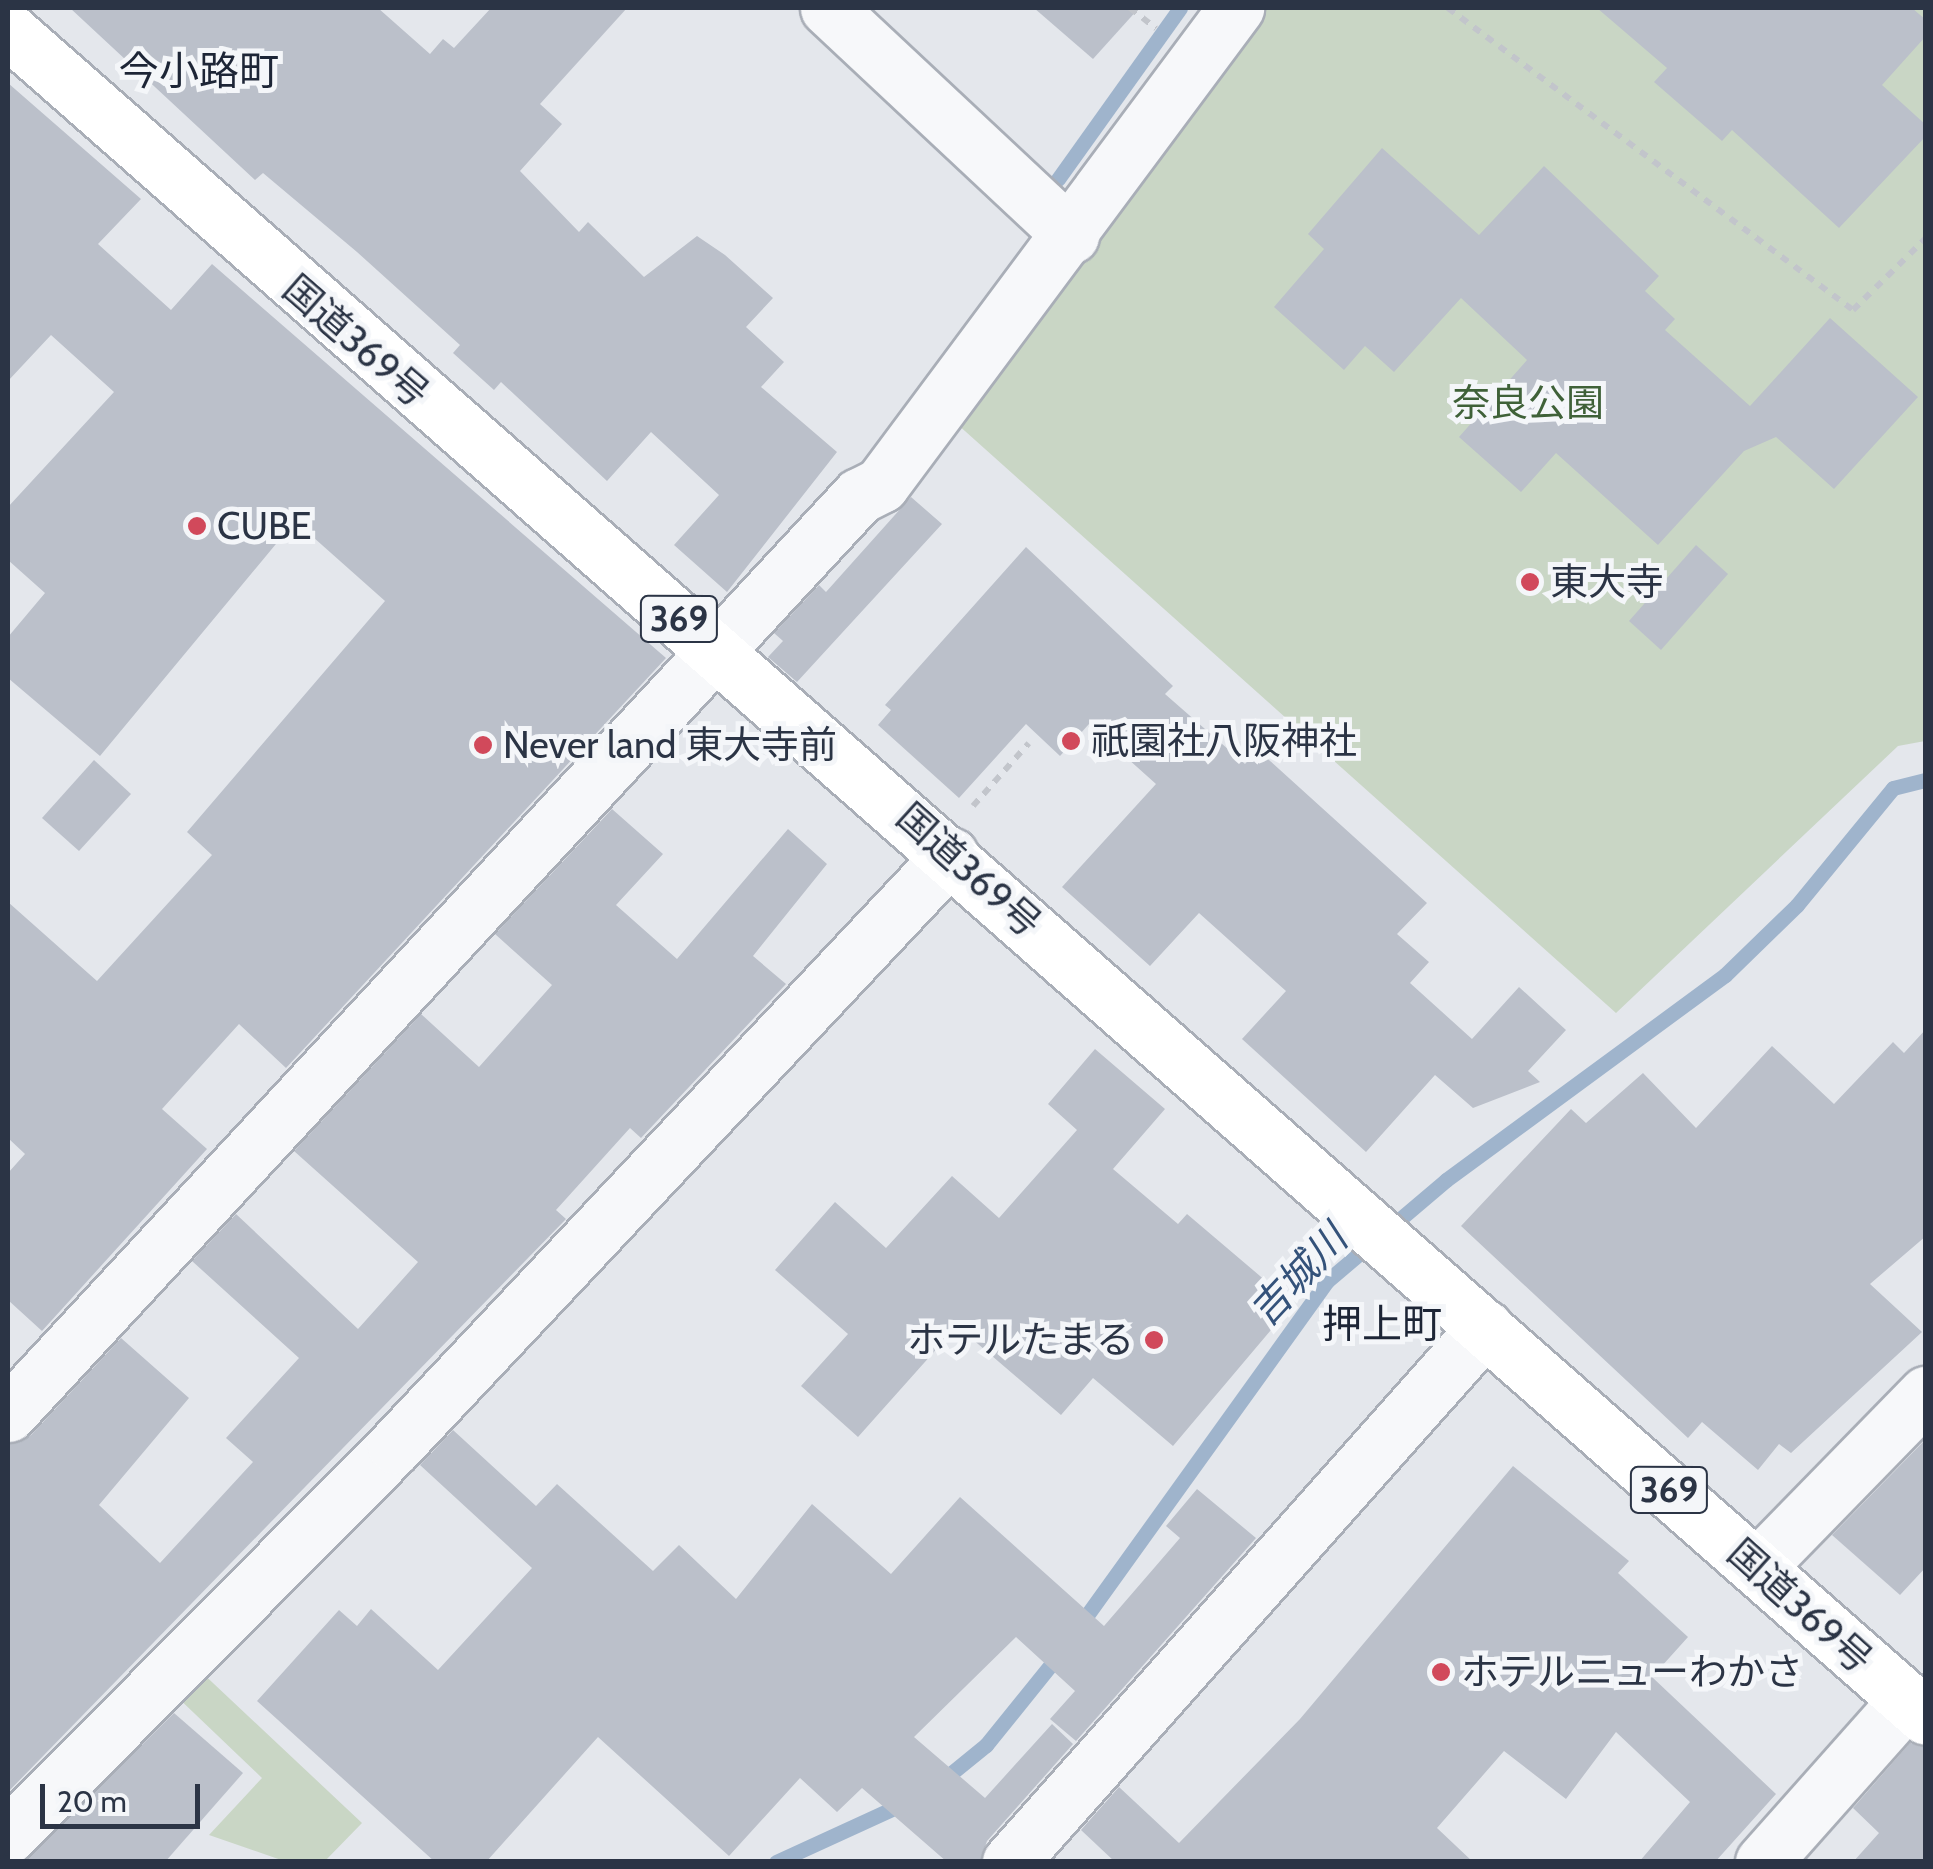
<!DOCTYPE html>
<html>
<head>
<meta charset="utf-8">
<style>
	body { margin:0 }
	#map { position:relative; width:1933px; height:1869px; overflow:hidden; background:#e4e7ec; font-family:Cabin,"Noto Sans JP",sans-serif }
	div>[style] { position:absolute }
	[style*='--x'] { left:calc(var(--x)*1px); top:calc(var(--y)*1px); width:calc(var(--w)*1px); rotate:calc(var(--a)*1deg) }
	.green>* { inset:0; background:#c9d6c5 }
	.stream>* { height:15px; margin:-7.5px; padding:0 7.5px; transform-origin:7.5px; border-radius:7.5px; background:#9fb4cc }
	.building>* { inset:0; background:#bbc0ca }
	.path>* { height:6px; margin-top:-3px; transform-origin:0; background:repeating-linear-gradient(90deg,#c2c5cb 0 8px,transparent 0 16px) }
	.roads { filter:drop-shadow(2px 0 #a9aeb7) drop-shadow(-2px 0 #a9aeb7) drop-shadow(0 2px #a9aeb7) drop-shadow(0 -2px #a9aeb7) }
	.minor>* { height:55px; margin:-27.5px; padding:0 27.5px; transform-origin:27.5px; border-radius:27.5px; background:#f7f8fa }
	.highway>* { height:55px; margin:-27.5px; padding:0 27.5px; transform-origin:27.5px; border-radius:27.5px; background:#fff }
	.dots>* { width:28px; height:28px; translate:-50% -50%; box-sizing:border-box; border:5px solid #f4f6f9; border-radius:50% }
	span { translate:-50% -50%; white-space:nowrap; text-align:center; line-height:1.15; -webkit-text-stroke:10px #f4f6f9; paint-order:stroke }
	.shield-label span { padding:2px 8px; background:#f4f6f9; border:2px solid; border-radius:8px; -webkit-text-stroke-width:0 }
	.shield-label { font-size:35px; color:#2b3445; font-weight:700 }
	.street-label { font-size:38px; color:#2b3445 }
	.park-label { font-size:38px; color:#3f6138 }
	.poi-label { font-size:38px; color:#2b3445 }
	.left { translate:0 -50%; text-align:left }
	.right { translate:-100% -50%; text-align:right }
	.neighbourhood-label { font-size:40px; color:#1d2536 }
	.water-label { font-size:40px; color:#34527a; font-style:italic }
	.frame { position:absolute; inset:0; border:10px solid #2b3445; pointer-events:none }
	.scale { position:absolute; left:40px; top:1784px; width:160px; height:45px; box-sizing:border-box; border:5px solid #2b3445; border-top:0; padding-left:12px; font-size:30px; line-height:35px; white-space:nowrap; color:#2b3445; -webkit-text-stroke:8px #f4f6f9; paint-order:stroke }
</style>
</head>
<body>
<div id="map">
	<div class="green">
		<i style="clip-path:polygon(1253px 8px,1925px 8px,1925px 741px,1898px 746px,1616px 1013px,956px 423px)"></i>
		<i style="clip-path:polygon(196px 1667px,362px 1823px,325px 1861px,284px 1861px,209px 1835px,262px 1778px,172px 1692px)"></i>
	</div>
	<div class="stream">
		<i style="--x:1058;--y:179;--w:210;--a:-54.5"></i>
		<i style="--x:1077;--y:1629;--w:428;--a:-54.3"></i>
		<i style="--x:1327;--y:1281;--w:156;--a:-40.3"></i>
		<i style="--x:1446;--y:1180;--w:346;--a:-36.3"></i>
		<i style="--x:1725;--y:975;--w:100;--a:-44.2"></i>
		<i style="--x:1797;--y:905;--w:151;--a:-50.6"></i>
		<i style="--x:1893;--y:788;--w:34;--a:-14"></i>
		<i style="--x:938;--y:1784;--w:62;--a:-39.1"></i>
		<i style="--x:986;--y:1745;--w:119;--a:-51.1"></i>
		<i style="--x:776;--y:1862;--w:142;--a:-24.6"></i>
	</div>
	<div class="building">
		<i style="clip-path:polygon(70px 8px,378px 8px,430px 54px,443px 39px,454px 48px,491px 8px,627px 8px,540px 104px,562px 124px,520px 171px,579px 232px,588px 222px,644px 277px,697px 236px,725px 255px,773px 298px,746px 327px,784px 362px,761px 387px,837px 452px,727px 592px,674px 545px,719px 495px,651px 432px,607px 481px,501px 382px,494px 390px,453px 353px,460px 345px,357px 252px,263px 173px,255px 180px)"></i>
		<i style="clip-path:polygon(1034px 8px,1139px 8px,1093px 59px)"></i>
		<i style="clip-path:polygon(1597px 8px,1912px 8px,1926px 20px,1926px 36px,1882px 85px,1926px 125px,1926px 136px,1839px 228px,1732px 130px,1722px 141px,1654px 82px,1667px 68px)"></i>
		<i style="clip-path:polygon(8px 83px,141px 199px,98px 244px,171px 310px,212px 264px,666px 658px,286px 1068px,239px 1024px,162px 1109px,207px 1149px,42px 1331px,8px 1300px,8px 1173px,25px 1154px,8px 1138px,8px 902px,97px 981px,212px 855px,187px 832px,385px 601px,295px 521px,100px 756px,8px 678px,8px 637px,45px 593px,8px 560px,8px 507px,114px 392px,51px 335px,8px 381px)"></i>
		<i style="clip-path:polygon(1382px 148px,1479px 235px,1544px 166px,1659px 276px,1645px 291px,1675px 319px,1665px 330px,1750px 406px,1830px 318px,1918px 397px,1834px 489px,1776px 437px,1744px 451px,1658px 545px,1556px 453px,1521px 492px,1459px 437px,1527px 360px,1461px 298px,1394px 372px,1365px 346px,1344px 370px,1274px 307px,1324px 249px,1308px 234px)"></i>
		<i style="clip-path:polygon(911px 497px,942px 524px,797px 682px,768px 657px,783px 641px,774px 633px,819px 585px,826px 592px)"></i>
		<i style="clip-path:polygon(1696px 545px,1728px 574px,1661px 650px,1629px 621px)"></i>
		<i style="clip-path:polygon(1026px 547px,1173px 686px,1165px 694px,1245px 764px,1258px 750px,1427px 903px,1397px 934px,1429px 962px,1410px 983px,1472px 1039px,1519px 987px,1566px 1030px,1528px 1071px,1540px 1082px,1473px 1108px,1435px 1075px,1366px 1152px,1242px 1039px,1286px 991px,1199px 913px,1150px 966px,1062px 887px,1156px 784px,1089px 724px,1060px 756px,1026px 724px,959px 798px,878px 725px,891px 710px,885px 705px)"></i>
		<i style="clip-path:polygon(94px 760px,131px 794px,79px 851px,42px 818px)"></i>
		<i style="clip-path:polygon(612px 809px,663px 854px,616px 905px,677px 959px,788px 829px,827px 864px,753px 956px,786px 984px,641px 1138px,630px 1128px,556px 1210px,566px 1219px,8px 1792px,8px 1444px,31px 1435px,121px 1338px,189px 1398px,99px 1505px,160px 1563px,253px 1462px,226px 1438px,299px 1358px,192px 1261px,236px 1214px,358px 1329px,418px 1262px,294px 1151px,421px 1014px,479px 1067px,552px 985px,495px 934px)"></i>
		<i style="clip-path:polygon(1926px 1029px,1926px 1236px,1870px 1284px,1922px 1332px,1791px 1453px,1779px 1444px,1758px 1470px,1702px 1422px,1688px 1438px,1461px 1226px,1571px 1109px,1586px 1123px,1643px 1073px,1696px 1128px,1772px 1046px,1834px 1104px,1893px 1042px,1904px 1053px)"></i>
		<i style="clip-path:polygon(1095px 1049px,1165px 1109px,1113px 1169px,1178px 1224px,1187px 1214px,1293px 1304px,1173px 1446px,1093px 1378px,1061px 1415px,957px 1326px,858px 1437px,801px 1386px,848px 1334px,775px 1270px,835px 1202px,886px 1248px,952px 1176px,999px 1218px,1077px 1130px,1048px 1104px)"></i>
		<i style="clip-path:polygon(453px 1430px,536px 1506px,557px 1484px,653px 1571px,679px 1545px,736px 1599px,812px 1504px,891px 1574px,960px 1497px,1104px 1626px,1180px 1538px,1166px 1526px,1197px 1489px,1256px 1538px,1076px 1741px,1050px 1719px,1075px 1691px,1016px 1637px,914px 1737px,985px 1798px,1052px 1724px,1073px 1744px,987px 1841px,980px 1862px,947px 1862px,862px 1788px,837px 1812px,800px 1778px,729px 1856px,598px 1737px,486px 1862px,435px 1862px,257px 1701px,339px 1610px,357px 1626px,371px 1609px,438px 1670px,532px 1568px,420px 1465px)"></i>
		<i style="clip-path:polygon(1926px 1439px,1926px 1567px,1900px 1595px,1832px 1535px)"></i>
		<i style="clip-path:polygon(1513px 1466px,1629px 1561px,1618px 1573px,1688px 1637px,1652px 1677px,1776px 1794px,1715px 1862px,1639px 1862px,1690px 1802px,1616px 1732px,1566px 1799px,1504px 1751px,1437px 1828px,1473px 1862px,1115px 1862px,1081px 1830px,1119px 1787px,1179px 1843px,1300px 1719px)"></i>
		<i style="clip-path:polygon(174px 1713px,243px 1773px,165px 1862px,24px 1862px)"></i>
		<i style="clip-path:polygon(1910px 1743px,1926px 1747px,1926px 1862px,1853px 1862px,1879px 1833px,1853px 1808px)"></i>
	</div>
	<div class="path">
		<i style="--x:1130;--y:8;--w:33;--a:38"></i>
		<i style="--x:1448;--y:8;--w:505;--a:36.71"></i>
		<i style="--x:1853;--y:310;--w:103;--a:-44.6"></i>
		<i style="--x:973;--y:806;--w:84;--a:-48.4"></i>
	</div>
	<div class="roads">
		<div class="minor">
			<i style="--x:828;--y:8;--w:333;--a:43.1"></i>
			<i style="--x:8;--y:1414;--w:1252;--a:-47.17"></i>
			<i style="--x:859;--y:496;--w:25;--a:-27"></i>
			<i style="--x:881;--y:485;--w:595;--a:-53.34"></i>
			<i style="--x:1757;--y:1567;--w:242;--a:-45.7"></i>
			<i style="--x:8;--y:1836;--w:549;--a:-45.22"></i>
			<i style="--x:395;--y:1446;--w:811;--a:-46.75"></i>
			<i style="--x:1010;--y:1862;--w:715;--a:-48.35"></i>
			<i style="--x:1763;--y:1862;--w:215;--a:-48.4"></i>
		</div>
		<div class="highway">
			<i style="--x:8;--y:30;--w:2554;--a:41.33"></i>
		</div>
	</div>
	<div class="dots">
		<i style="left:197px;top:526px;background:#d1495b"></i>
		<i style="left:1530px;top:582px;background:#d1495b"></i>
		<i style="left:1071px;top:741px;background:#d1495b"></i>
		<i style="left:483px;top:745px;background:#d1495b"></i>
		<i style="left:1154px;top:1340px;background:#d1495b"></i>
		<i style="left:1441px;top:1672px;background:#d1495b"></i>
	</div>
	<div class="shield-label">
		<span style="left:679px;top:619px">369</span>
		<span style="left:1669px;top:1490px">369</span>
	</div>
	<div class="street-label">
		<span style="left:356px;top:341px;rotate:41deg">国道369号</span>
		<span style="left:969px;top:870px;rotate:42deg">国道369号</span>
		<span style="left:1800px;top:1606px;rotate:42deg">国道369号</span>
	</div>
	<div class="park-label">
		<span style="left:1528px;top:403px">奈良公園</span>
	</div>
	<div class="poi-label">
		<span class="left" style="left:217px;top:526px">CUBE</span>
		<span class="left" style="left:1550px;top:582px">東大寺</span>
		<span class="left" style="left:1091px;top:741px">祇園社八阪神社</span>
		<span class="left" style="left:503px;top:745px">Never land 東大寺前</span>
		<span class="right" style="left:1134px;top:1340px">ホテルたまる</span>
		<span class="left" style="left:1461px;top:1672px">ホテルニューわかさ</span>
	</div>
	<div class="neighbourhood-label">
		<span style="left:199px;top:71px">今小路町</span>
		<span style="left:1382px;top:1324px">押上町</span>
	</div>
	<div class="water-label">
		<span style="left:1298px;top:1275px;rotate:-47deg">吉城川</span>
	</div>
	<div class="frame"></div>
	<div class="scale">20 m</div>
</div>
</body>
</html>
